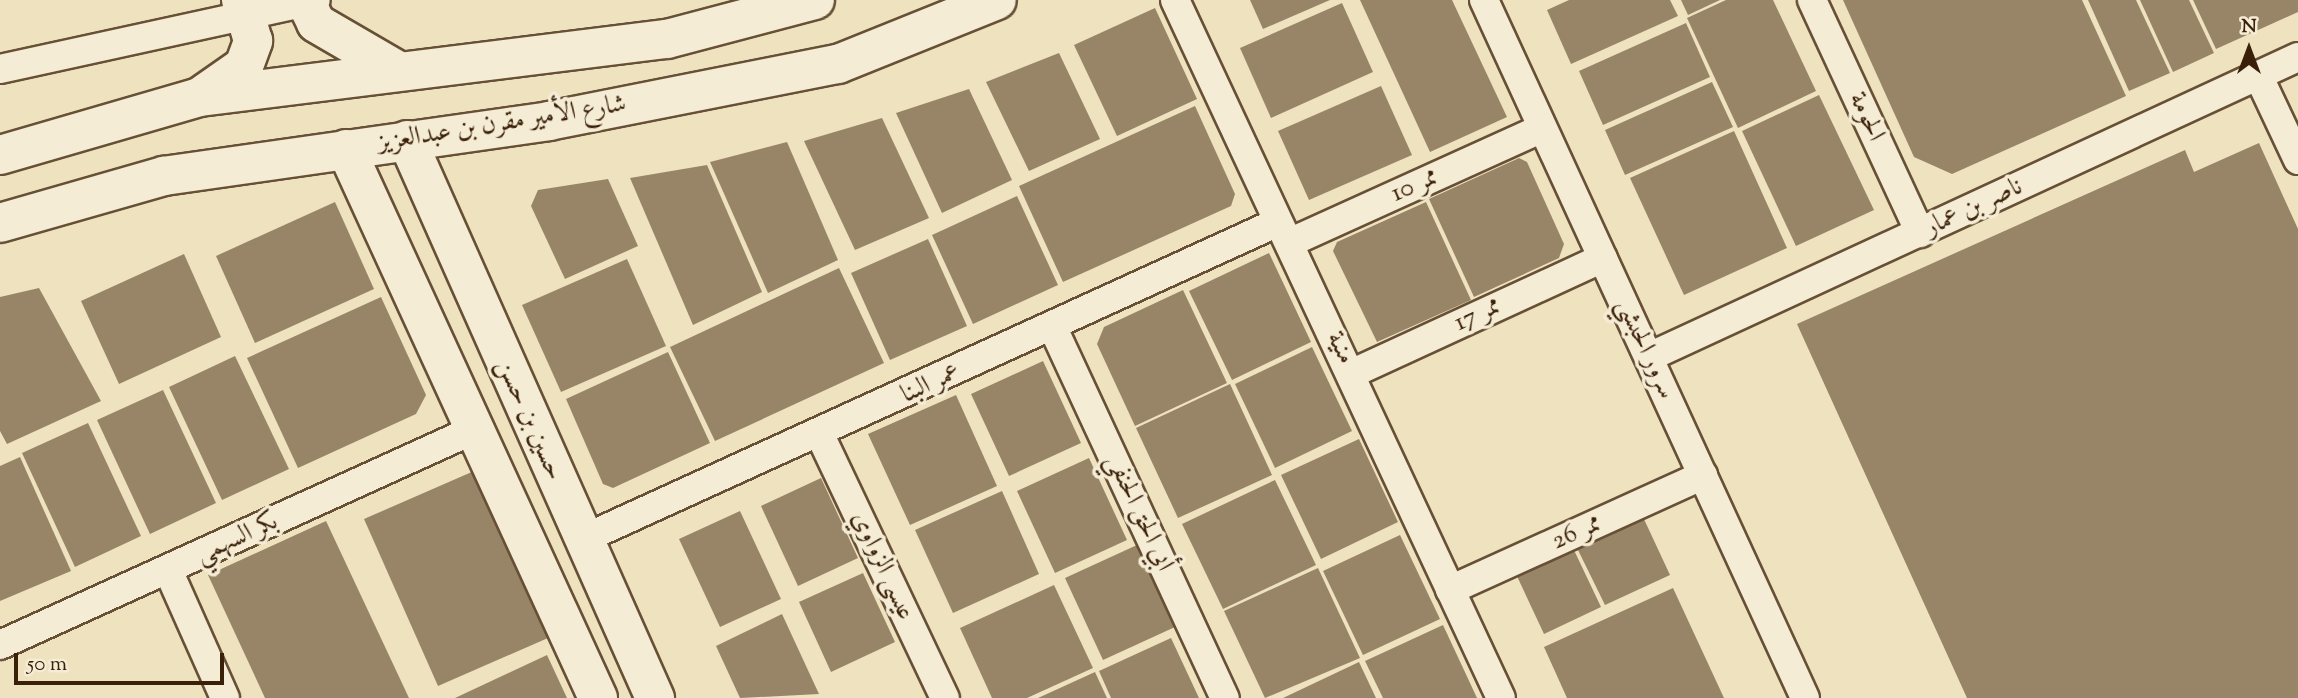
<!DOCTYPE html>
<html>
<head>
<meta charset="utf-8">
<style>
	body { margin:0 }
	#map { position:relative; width:2298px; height:698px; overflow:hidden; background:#efe2bf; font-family:"Sorts Mill Goudy",Amiri,serif }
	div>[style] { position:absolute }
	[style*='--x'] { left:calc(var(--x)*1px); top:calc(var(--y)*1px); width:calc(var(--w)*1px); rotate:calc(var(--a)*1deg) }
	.building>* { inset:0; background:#988568 }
	.roads { filter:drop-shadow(2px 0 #675036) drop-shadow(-2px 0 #675036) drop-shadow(0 2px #675036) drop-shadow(0 -2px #675036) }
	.street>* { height:28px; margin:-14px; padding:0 14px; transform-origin:14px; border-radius:14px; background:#f5ecd5 }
	.secondary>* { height:38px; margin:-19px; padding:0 19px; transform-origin:19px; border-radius:19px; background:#f5ecd5 }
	span { translate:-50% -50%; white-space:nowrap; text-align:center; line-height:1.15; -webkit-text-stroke:7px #f5ecd5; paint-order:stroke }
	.street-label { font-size:26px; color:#3a2009 }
	.north { position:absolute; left:2214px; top:14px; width:70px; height:70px; -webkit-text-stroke:5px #f5ecd5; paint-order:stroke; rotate:0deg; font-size:19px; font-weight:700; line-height:28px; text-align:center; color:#3a2009 }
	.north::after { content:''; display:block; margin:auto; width:24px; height:32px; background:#3a2009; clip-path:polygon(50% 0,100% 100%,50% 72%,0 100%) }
	.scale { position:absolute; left:14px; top:653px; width:210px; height:32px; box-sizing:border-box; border:4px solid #3a2009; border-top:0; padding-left:9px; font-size:21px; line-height:24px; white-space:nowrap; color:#3a2009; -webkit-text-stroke:5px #f5ecd5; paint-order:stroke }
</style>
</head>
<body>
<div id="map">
	<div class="building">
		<i style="clip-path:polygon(1250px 0,1330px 0,1263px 29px)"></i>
		<i style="clip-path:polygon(1360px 0,1452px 0,1507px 117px,1430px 152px)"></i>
		<i style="clip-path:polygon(1569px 0,1670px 0,1678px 16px,1571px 64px,1547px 10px)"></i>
		<i style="clip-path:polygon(1681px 0,1720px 0,1688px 15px)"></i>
		<i style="clip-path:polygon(1726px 0,1773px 0,1816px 91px,1738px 128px,1687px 18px)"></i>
		<i style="clip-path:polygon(1843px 0,2082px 0,2126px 96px,1952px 174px,1914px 157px)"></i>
		<i style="clip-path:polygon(2088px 0,2136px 0,2170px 73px,2129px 91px)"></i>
		<i style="clip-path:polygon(2140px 0,2189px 0,2214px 53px,2173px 72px)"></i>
		<i style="clip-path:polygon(2193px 0,2298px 0,2298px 12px,2216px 49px)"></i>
		<i style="clip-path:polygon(1342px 3px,1373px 72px,1271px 118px,1240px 48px)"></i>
		<i style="clip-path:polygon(1155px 8px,1197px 99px,1117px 136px,1074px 45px)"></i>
		<i style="clip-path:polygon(1686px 23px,1710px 77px,1603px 125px,1579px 71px)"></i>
		<i style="clip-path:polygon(1059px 53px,1100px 139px,1029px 171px,986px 82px)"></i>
		<i style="clip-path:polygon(1712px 82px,1733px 127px,1625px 175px,1605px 130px)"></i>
		<i style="clip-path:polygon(1381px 86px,1412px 155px,1309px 200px,1278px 131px)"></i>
		<i style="clip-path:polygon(969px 89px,1012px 180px,942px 213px,896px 113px)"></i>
		<i style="clip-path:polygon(1819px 95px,1874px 210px,1796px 246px,1742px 131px)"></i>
		<i style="clip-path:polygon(1195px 106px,1235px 194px,1231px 206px,1063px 282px,1019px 186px)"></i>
		<i style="clip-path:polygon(882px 118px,929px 218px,855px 250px,804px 141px)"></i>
		<i style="clip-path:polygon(1734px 131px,1787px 248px,1684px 295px,1630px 178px)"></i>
		<i style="clip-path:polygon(787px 142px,838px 260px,768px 293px,710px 162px)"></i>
		<i style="clip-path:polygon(2259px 143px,2298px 229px,2298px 698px,1967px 698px,1797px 324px,2185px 150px,2194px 172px)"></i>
		<i style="clip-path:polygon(1519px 158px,1527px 162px,1564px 244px,1559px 258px,1474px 297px,1429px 199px)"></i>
		<i style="clip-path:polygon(707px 165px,762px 292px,693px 325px,630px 178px)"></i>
		<i style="clip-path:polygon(608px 179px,638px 246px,565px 279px,531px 206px,538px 190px)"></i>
		<i style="clip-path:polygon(1017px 196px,1058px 285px,973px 324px,932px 235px)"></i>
		<i style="clip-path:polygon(335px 202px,374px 289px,255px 343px,216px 256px)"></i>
		<i style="clip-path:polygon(1426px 202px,1471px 300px,1377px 342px,1333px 251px,1337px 242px)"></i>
		<i style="clip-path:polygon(928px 239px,967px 326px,890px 360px,851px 273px)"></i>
		<i style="clip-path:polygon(1269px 253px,1311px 342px,1232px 380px,1189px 291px)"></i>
		<i style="clip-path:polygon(184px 254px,221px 337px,119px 384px,81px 301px)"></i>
		<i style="clip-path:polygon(627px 259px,666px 346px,561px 392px,522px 305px)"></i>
		<i style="clip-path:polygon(839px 268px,884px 363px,715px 441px,670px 347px)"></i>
		<i style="clip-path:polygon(39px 288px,101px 401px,7px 444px,0 431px,0 297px)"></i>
		<i style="clip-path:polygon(1183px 290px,1227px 383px,1135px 426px,1097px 344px,1104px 327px)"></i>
		<i style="clip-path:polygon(381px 297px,426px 395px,416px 414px,298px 468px,247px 358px)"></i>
		<i style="clip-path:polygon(1312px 347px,1352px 431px,1275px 468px,1235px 384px)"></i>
		<i style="clip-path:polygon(668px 352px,710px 443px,613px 488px,603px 484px,566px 399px)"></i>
		<i style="clip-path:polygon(235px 356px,289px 469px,222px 500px,169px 387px)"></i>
		<i style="clip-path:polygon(1043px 361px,1081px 443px,1009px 476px,971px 394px)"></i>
		<i style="clip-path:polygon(1230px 384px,1272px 475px,1178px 518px,1136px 428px)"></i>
		<i style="clip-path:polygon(163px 390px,216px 503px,150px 534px,97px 420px)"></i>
		<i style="clip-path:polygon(956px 395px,997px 486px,910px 525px,868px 434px)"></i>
		<i style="clip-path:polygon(88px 423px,141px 536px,75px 567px,22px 453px)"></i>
		<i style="clip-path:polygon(1359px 439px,1398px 522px,1321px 559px,1281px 475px)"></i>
		<i style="clip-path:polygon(20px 457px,71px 571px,0 601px,0 466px)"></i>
		<i style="clip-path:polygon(1089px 458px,1127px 540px,1055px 573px,1017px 491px)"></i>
		<i style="clip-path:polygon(474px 471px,548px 638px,438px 686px,364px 519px)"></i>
		<i style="clip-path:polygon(821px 478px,858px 558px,798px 586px,761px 506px)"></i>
		<i style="clip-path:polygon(1275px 480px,1316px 565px,1223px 609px,1182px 524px)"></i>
		<i style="clip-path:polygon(1002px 491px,1039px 574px,953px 613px,915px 530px)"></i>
		<i style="clip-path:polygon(740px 511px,781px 599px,720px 627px,679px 539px)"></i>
		<i style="clip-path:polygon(1643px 517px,1670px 575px,1605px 605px,1577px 548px)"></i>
		<i style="clip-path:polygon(326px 521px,409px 698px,265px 698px,208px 575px)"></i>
		<i style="clip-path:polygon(1400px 535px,1440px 619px,1363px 655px,1323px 571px)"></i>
		<i style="clip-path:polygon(1137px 545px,1175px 627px,1103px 660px,1065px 578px)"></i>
		<i style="clip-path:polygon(1573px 548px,1601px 607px,1544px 634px,1516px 574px)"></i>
		<i style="clip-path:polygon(1318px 568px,1360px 658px,1265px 698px,1224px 611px)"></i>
		<i style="clip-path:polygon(863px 573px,895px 642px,831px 672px,799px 602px)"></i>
		<i style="clip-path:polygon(1054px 585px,1093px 668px,1027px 698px,992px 698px,960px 628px)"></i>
		<i style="clip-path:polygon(1673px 588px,1724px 698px,1567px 698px,1544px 647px)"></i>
		<i style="clip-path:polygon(782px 614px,819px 694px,740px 698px,716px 646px)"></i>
		<i style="clip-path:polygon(1443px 625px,1477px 698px,1383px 698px,1365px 661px)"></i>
		<i style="clip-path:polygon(1171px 638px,1199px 698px,1111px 698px,1099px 671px)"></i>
		<i style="clip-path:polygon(547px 655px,567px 698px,455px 698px)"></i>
		<i style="clip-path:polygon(1359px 662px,1376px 698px,1283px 698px)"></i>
		<i style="clip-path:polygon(1095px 672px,1107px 698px,1038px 698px)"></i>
	</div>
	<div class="roads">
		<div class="street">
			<i style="--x:1175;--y:0;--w:770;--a:64.97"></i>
			<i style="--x:1484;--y:0;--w:768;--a:65.3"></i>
			<i style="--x:1812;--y:0;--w:257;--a:65.1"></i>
			<i style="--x:0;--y:69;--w:323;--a:-12.3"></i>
			<i style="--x:2258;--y:75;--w:94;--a:64.8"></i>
			<i style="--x:1289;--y:243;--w:278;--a:-24.4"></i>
			<i style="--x:1053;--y:328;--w:408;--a:65.1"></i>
			<i style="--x:1649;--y:357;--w:715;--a:-24.81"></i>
			<i style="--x:1353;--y:373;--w:275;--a:-24.7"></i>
			<i style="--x:820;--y:435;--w:291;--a:64.6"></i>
			<i style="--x:581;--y:540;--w:766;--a:-24.52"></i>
			<i style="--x:168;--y:570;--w:140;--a:66"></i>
			<i style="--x:1450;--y:590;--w:278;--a:-24.4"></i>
			<i style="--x:0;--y:645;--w:520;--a:-24.44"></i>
		</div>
		<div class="secondary">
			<i style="--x:305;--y:0;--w:25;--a:64"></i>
			<i style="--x:316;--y:23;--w:91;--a:30.2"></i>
			<i style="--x:205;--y:93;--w:47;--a:-34.7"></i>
			<i style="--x:244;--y:66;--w:27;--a:-70"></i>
			<i style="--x:253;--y:41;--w:43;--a:-106.3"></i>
			<i style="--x:407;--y:140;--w:611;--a:66.04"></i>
			<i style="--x:346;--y:149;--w:604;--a:65.34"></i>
			<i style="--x:0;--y:155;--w:207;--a:-16.2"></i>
			<i style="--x:199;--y:97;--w:472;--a:-7.1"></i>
			<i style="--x:667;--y:39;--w:153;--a:-14.8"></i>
			<i style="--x:0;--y:223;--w:171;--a:-16"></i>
			<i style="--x:164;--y:176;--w:389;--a:-8.1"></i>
			<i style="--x:549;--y:121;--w:295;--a:-11.2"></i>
			<i style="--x:838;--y:64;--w:171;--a:-21.9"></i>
		</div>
	</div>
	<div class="street-label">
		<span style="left:1866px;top:117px;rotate:65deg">الحومة</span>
		<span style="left:502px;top:124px;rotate:-9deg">شارع الأمير مقرن بن عبدالعزيز</span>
		<span style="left:1415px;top:186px;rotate:-24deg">ممر 10</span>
		<span style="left:1974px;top:208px;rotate:-25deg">ناصر بن عمار</span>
		<span style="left:1478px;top:315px;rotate:-25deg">ممر 17</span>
		<span style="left:1340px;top:348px;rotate:64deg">منية</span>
		<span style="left:1645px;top:349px;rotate:65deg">سرور الحبشي</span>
		<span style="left:931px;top:384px;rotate:-25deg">عمر البنا</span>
		<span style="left:529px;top:420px;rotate:66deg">حسين بن حسن</span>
		<span style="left:1139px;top:513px;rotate:65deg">أبي الحق الحنفي</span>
		<span style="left:1577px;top:533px;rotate:-24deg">ممر 26</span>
		<span style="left:237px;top:539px;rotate:-25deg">بكر السهمي</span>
		<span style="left:882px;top:566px;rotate:65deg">عيسى الزواوي</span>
	</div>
	<div class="north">N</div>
	<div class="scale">50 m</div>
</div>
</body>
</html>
